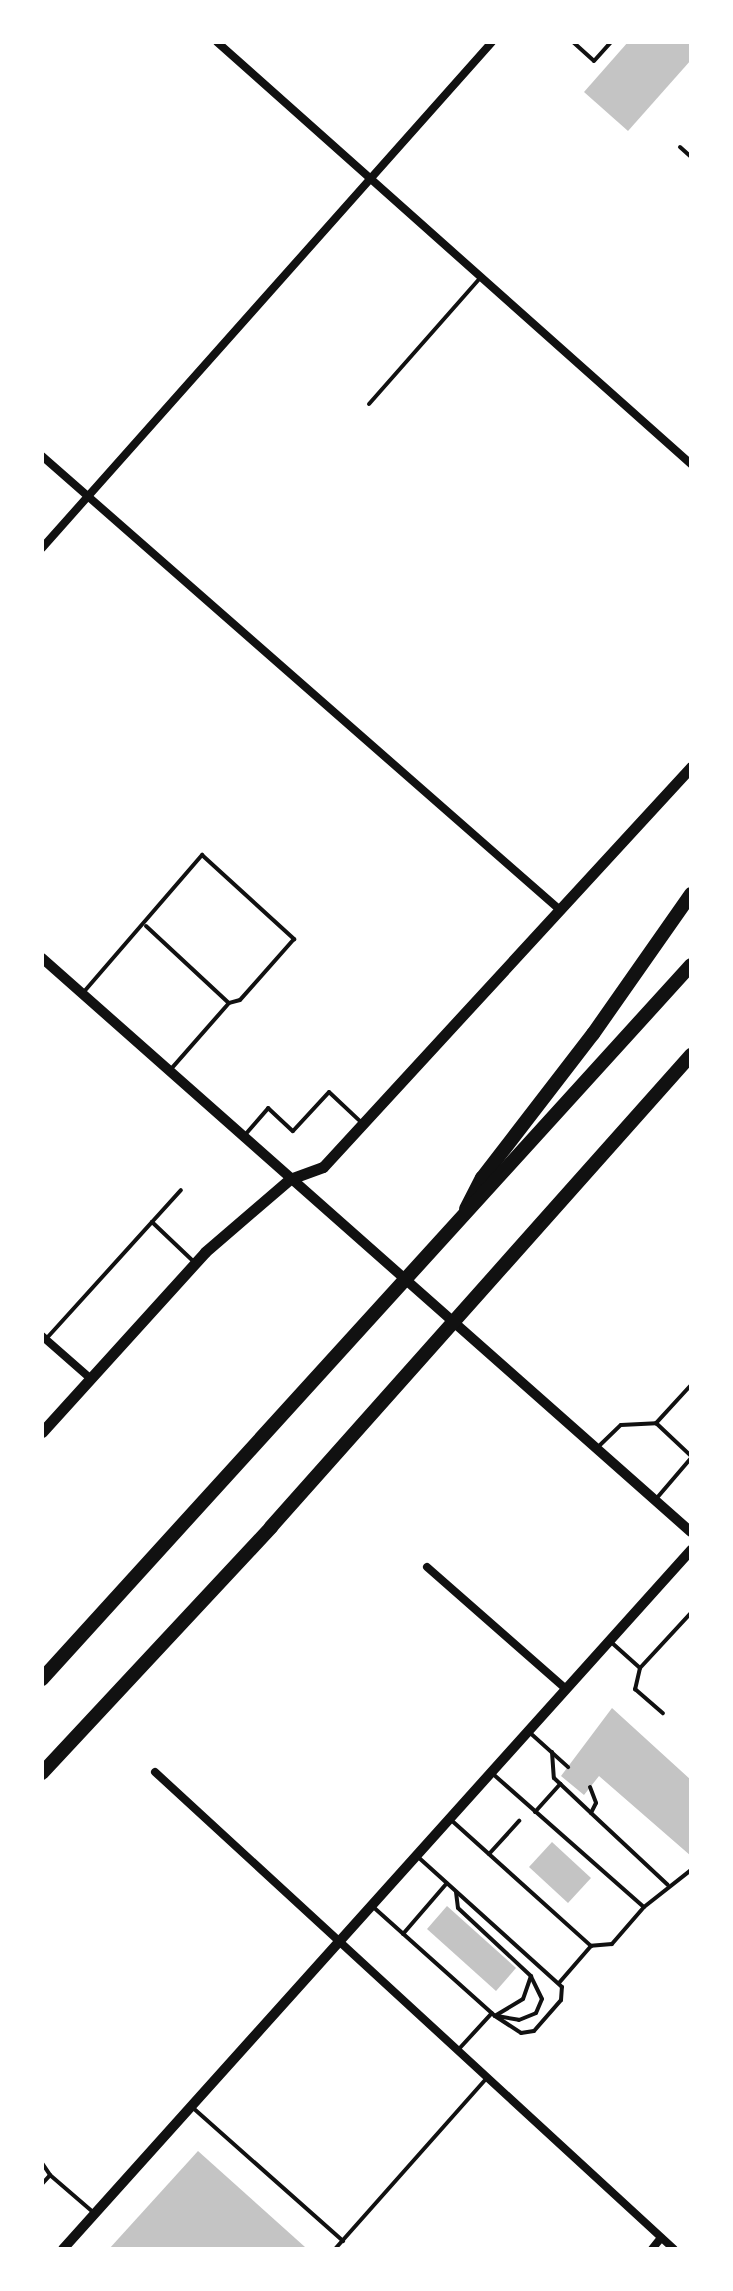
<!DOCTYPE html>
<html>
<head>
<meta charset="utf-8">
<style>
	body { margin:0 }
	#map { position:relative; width:733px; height:2291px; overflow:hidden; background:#fff; font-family:Figtree,sans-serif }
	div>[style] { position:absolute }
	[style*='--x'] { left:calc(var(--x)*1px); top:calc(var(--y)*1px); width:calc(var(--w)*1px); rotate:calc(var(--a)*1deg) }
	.building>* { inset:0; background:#c4c4c4 }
	.service>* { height:4px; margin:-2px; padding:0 2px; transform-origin:2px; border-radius:2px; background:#111 }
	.minor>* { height:8px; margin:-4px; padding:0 4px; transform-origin:4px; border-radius:4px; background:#111 }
	.tertiary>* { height:10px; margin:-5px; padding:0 5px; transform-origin:5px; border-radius:5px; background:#111 }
	.secondary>* { height:11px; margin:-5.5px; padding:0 5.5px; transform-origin:5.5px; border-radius:5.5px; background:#111 }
	.motorway>* { height:14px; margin:-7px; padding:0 7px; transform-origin:7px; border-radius:7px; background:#111 }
	span { translate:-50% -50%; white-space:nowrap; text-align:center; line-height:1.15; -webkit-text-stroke:8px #fff; paint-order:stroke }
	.frame { position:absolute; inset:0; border:44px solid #fff; pointer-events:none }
</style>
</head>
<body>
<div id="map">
	<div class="building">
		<i style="clip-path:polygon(628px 42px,691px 42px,691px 60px,628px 131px,584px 92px)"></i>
		<i style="clip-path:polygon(612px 1708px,691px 1780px,691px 1856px,599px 1776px,584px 1795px,561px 1776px)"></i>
		<i style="clip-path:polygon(552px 1842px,591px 1878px,568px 1903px,529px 1867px)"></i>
		<i style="clip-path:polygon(447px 1906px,516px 1968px,496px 1991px,427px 1929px)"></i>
		<i style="clip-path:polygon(198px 2151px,305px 2247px,304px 2249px,109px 2249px)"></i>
	</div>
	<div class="service">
		<i style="--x:573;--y:42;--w:28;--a:42"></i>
		<i style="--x:594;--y:61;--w:25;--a:-48"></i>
		<i style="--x:680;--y:147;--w:15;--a:42"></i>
		<i style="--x:369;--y:404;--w:169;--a:-48.6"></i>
		<i style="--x:146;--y:926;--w:113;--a:42.9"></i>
		<i style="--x:229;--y:1003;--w:88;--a:131.3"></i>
		<i style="--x:82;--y:994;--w:184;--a:-49.2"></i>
		<i style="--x:202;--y:855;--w:125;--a:42.4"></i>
		<i style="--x:294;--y:939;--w:81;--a:131.5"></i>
		<i style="--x:240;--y:1000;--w:11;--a:165"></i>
		<i style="--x:244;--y:1136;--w:37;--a:-49"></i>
		<i style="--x:268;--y:1108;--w:34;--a:43"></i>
		<i style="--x:293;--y:1131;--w:53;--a:-47.3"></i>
		<i style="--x:329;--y:1092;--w:44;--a:43.2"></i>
		<i style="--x:152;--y:1222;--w:43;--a:-47.8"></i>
		<i style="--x:46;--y:1339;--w:158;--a:-47.8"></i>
		<i style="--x:152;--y:1222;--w:57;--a:43.6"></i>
		<i style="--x:691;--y:1385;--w:52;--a:132.6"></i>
		<i style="--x:656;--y:1423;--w:48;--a:43.3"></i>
		<i style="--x:599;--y:1446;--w:30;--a:-44"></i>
		<i style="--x:621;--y:1425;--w:35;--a:-3"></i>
		<i style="--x:656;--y:1499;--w:54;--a:-49.5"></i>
		<i style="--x:611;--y:1642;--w:39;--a:42"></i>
		<i style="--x:640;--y:1668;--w:75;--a:-47.2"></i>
		<i style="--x:640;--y:1668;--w:22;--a:103"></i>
		<i style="--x:635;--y:1689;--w:37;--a:41"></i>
		<i style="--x:528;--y:1731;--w:54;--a:42"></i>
		<i style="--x:552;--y:1752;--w:26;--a:86"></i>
		<i style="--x:554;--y:1778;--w:51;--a:43.4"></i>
		<i style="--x:493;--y:1774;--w:201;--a:41.4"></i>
		<i style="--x:644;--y:1907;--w:49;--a:130.9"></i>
		<i style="--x:612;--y:1944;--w:21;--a:175"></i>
		<i style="--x:591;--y:1946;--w:49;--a:130.9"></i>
		<i style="--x:590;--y:1787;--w:17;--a:69"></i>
		<i style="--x:596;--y:1803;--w:11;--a:117"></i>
		<i style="--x:591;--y:1813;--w:105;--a:43.1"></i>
		<i style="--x:535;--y:1812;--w:38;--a:-48"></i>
		<i style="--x:450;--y:1819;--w:190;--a:42"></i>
		<i style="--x:489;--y:1854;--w:45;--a:-47.7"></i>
		<i style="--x:456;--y:1892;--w:16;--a:83"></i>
		<i style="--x:458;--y:1908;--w:100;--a:43"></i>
		<i style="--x:531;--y:1976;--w:24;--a:109"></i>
		<i style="--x:523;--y:1999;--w:33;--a:149"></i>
		<i style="--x:371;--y:1905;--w:166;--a:41.8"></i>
		<i style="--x:495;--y:2016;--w:31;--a:33"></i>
		<i style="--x:521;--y:2033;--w:13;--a:-9"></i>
		<i style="--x:534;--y:2031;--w:41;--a:-48.9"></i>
		<i style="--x:561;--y:2000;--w:13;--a:-86"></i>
		<i style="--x:562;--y:1987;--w:194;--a:-137.9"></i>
		<i style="--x:644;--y:1907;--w:60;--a:-38.2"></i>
		<i style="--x:403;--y:1934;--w:67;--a:-49.2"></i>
		<i style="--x:497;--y:2016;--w:22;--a:10"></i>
		<i style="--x:519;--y:2020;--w:18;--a:-22"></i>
		<i style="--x:536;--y:2013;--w:15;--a:-67"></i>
		<i style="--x:542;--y:1999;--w:25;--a:-116"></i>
		<i style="--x:458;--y:2050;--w:50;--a:-47.4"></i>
		<i style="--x:192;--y:2107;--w:202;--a:41.6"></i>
		<i style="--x:42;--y:2163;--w:14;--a:56"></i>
		<i style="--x:42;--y:2184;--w:12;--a:-48"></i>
		<i style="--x:50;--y:2175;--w:57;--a:40.7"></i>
		<i style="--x:335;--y:2249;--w:227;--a:-48.4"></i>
	</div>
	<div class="minor">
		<i style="--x:217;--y:42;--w:635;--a:41.68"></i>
		<i style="--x:42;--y:456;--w:690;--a:41.24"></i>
		<i style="--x:42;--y:548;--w:677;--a:-48.35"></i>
		<i style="--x:42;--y:1336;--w:64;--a:41.2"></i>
		<i style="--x:427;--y:1567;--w:185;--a:41.3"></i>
		<i style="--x:155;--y:1772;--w:705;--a:42.59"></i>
		<i style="--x:652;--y:2249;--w:14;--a:-51"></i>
	</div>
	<div class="tertiary">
		<i style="--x:42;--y:958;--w:866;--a:41.49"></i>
		<i style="--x:63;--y:2249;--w:940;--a:-48.06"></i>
	</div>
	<div class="secondary">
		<i style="--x:42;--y:1432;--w:243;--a:-47.8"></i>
		<i style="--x:205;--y:1252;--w:112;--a:-40.7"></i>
		<i style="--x:290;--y:1179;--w:35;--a:-20"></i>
		<i style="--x:323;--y:1167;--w:544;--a:-47.39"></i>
	</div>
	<div class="motorway">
		<i style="--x:466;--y:1209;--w:35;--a:-63"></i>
		<i style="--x:482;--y:1178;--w:182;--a:-52.4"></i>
		<i style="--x:593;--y:1034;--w:171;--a:-55"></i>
		<i style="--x:42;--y:1679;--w:965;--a:-47.73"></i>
		<i style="--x:42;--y:1773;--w:336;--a:-47"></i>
		<i style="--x:271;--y:1527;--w:632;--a:-48.34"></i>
	</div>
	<div class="frame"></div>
</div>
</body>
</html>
